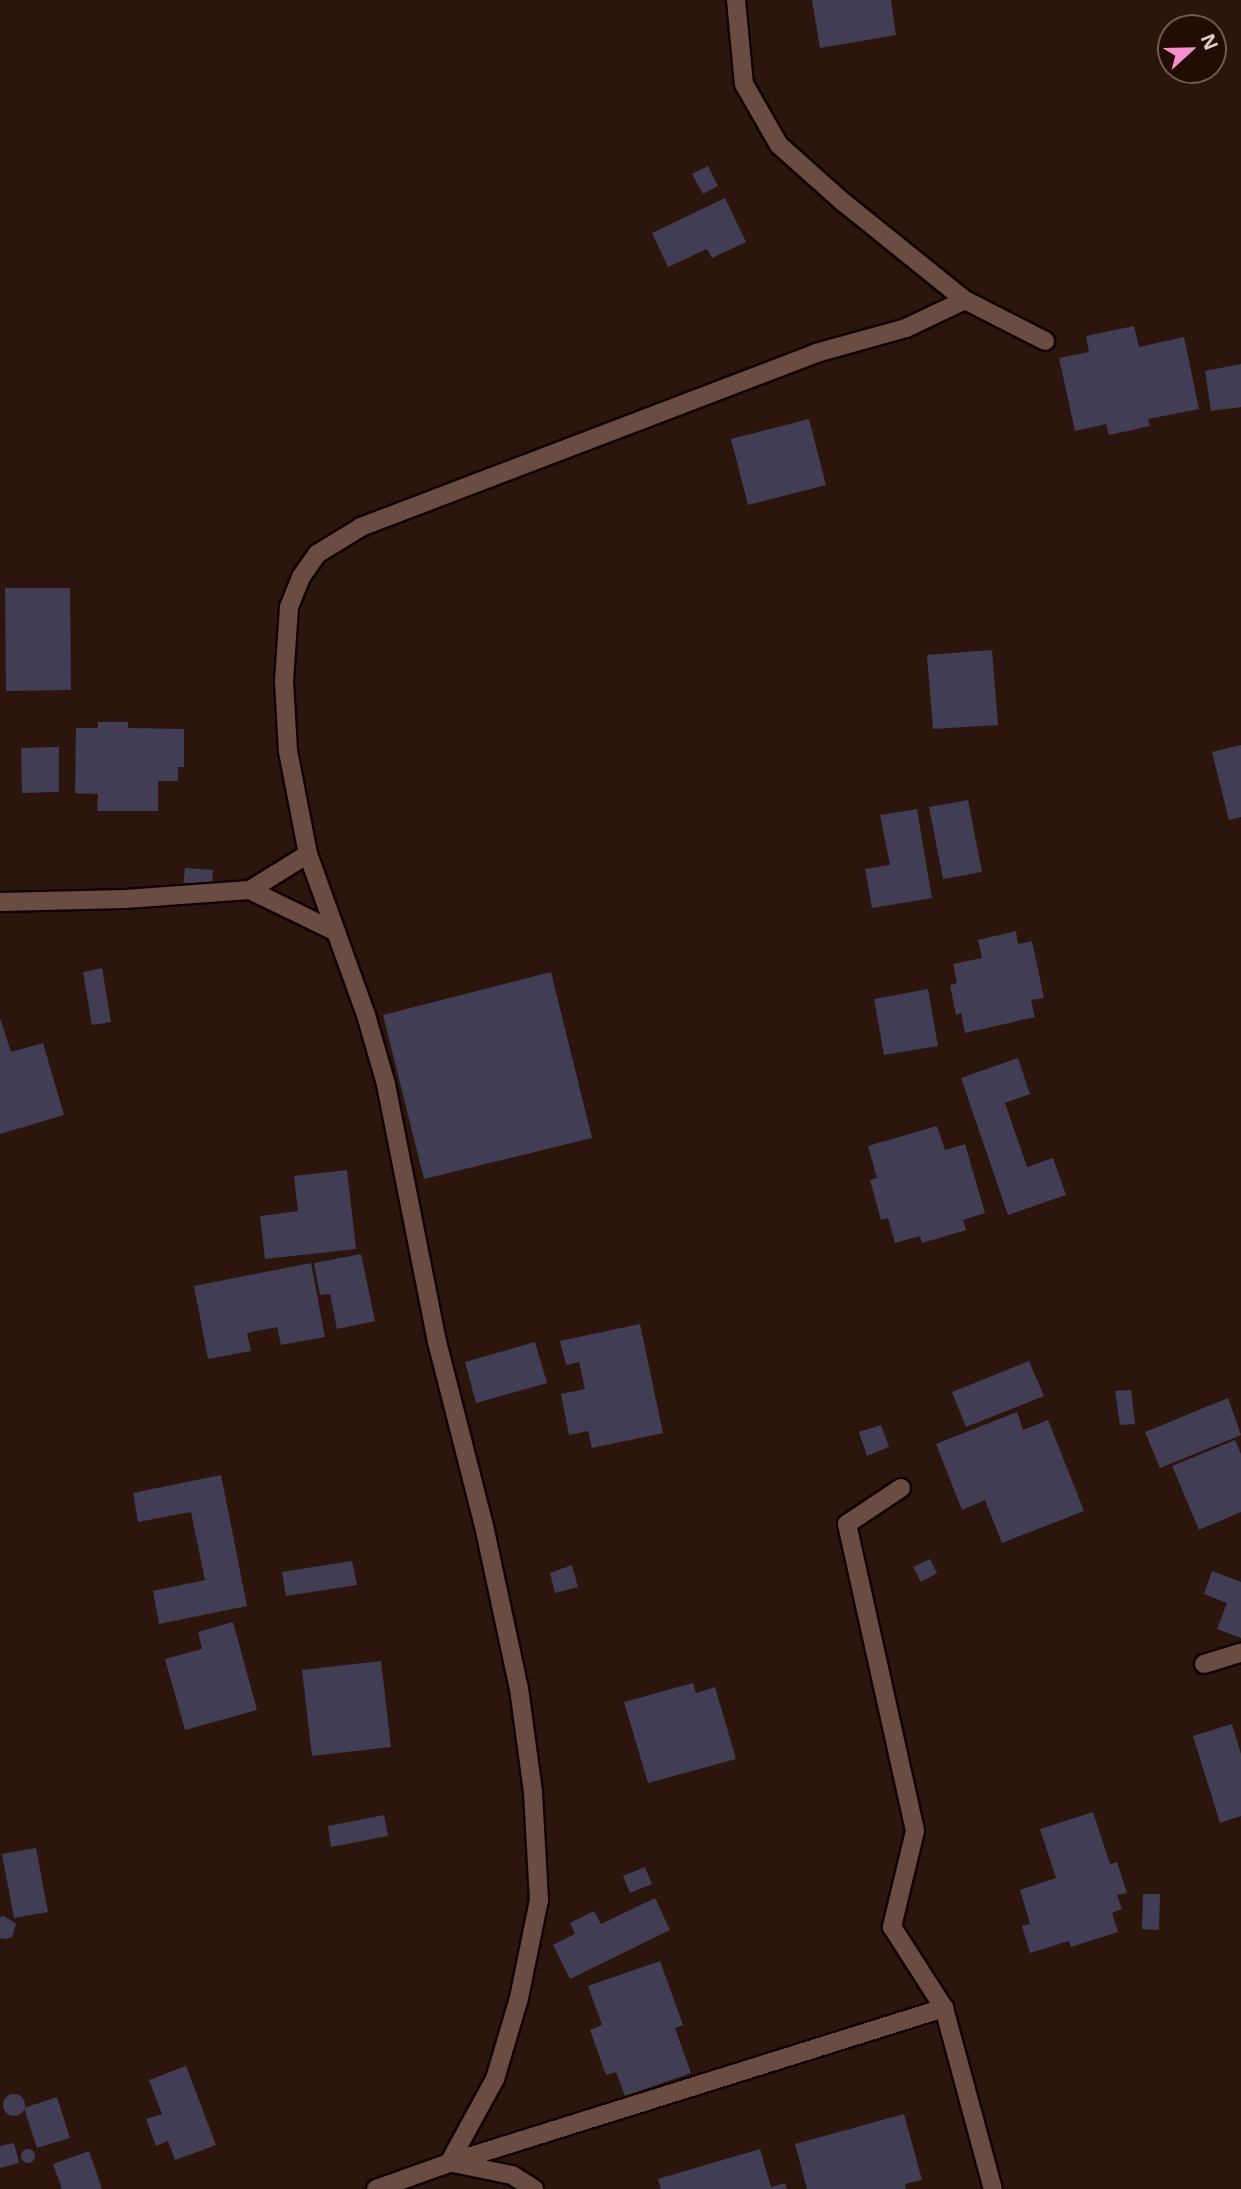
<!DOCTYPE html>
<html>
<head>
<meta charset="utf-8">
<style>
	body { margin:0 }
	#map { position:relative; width:1241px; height:2189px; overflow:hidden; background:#2c150c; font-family:"Noto Sans",sans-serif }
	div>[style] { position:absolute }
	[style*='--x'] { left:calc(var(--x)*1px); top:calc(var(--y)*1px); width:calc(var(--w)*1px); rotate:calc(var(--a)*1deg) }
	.building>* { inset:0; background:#403d55 }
	.round { border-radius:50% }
	.roads { filter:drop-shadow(2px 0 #130200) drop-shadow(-2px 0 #130200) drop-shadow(0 2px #130200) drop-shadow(0 -2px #130200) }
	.minor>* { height:18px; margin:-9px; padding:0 9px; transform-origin:9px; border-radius:9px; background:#694d42 }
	span { translate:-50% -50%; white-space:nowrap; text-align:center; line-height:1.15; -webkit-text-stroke:7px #220c04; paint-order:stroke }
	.north { position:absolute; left:1157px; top:14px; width:70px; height:70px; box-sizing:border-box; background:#220c04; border:2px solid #6e5a52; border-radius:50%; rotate:68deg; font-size:19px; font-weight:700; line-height:28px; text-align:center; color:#e0cfc8 }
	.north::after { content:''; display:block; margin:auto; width:24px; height:32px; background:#f690cf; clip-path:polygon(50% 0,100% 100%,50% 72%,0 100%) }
</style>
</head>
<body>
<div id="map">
	<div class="building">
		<i style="clip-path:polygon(812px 0,891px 0,896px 35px,820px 48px)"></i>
		<i style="clip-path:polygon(708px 166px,718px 186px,703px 194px,692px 174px)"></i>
		<i style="clip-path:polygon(725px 198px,746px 242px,712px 258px,707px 249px,668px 267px,652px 233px)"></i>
		<i style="clip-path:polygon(1134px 326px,1139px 347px,1184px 337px,1199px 409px,1148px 419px,1150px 426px,1109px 435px,1106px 424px,1075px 431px,1059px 358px,1089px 352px,1086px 336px)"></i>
		<i style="clip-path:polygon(1241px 364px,1241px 407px,1211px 411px,1205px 371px)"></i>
		<i style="clip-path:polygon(809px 419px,826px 485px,748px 505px,731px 439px)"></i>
		<i style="clip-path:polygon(5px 588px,70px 588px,71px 690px,6px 691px)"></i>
		<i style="clip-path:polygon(992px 650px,998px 725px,933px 729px,927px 655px)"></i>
		<i style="clip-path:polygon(98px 722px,128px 722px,128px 728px,184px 729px,184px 767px,178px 767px,178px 781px,158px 781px,158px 811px,97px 811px,98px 794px,75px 793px,76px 728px,98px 728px)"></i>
		<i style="clip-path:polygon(1241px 745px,1241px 817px,1229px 820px,1212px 752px)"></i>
		<i style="clip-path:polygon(59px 747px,59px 792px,22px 793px,21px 748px)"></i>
		<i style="clip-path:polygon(968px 800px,982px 872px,943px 879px,929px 807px)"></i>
		<i style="clip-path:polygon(917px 809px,932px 898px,872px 908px,865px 869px,890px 865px,880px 815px)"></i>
		<i style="clip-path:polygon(185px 868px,213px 870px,212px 891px,183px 889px)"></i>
		<i style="clip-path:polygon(1016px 931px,1018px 944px,1032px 941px,1044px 998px,1031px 1000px,1035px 1017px,965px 1033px,961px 1013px,956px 1015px,950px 985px,957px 983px,953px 964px,982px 958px,978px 940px)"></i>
		<i style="clip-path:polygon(102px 968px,111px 1022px,92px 1025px,83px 972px)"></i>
		<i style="clip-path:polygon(551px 972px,592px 1138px,424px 1179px,383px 1015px)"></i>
		<i style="clip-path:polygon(928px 989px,938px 1046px,884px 1055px,874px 999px)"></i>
		<i style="clip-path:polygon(0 1018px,11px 1052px,43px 1043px,64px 1115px,0 1134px)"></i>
		<i style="clip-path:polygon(1018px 1058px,1030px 1094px,1005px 1103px,1027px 1167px,1053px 1158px,1066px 1195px,1008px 1215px,961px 1078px)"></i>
		<i style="clip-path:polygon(937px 1126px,945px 1150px,965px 1144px,985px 1213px,963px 1220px,966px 1230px,922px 1243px,920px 1236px,895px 1243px,888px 1218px,881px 1220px,870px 1180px,877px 1178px,868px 1146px)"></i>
		<i style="clip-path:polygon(347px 1170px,356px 1249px,265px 1259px,260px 1216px,298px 1211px,294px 1176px)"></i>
		<i style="clip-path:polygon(361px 1254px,375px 1321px,337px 1329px,330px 1294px,320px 1295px,314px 1263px)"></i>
		<i style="clip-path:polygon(311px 1263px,325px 1337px,281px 1345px,277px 1327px,247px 1333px,251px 1351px,208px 1359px,194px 1286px)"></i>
		<i style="clip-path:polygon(640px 1324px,663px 1433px,592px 1448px,588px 1431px,569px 1435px,561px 1394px,585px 1389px,579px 1362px,566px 1365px,560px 1341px)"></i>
		<i style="clip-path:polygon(535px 1342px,547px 1383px,476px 1403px,465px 1362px)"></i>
		<i style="clip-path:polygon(1029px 1361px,1044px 1396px,966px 1427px,952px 1392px)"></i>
		<i style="clip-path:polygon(1131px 1390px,1135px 1424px,1120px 1425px,1115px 1391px)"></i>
		<i style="clip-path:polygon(1228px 1398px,1241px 1435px,1160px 1468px,1145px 1432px)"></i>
		<i style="clip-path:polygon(1017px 1412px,1023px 1430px,1048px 1420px,1084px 1511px,1002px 1543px,985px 1500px,962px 1510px,936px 1444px)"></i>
		<i style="clip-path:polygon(881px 1425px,889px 1447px,867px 1456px,859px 1432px)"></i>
		<i style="clip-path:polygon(1235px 1440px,1241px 1454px,1241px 1512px,1199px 1530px,1172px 1466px)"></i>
		<i style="clip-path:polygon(221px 1475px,247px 1606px,159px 1624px,153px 1591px,205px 1580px,191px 1512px,138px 1522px,133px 1493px)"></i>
		<i style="clip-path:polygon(930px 1559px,937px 1573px,921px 1582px,913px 1567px)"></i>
		<i style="clip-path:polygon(352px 1561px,357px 1585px,286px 1596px,282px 1572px)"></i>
		<i style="clip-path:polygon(572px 1565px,578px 1587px,555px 1593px,550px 1573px)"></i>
		<i style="clip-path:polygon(1212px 1571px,1241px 1582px,1241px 1638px,1217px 1629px,1227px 1603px,1204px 1594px)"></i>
		<i style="clip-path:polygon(233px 1622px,257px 1710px,185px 1730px,165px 1659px,202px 1649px,198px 1632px)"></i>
		<i style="clip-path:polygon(381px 1661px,391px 1747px,312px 1756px,302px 1670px)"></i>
		<i style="clip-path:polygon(693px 1683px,696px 1693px,715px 1687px,736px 1759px,648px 1783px,624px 1702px)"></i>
		<i style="clip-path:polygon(1232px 1724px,1241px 1754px,1241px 1816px,1220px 1823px,1193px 1736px)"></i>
		<i style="clip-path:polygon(1093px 1812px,1110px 1864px,1117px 1862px,1127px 1893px,1117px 1895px,1122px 1909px,1112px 1913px,1118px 1932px,1071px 1947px,1069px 1941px,1030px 1953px,1022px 1926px,1030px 1924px,1020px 1890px,1056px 1878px,1040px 1829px)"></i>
		<i style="clip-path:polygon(384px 1815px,388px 1836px,331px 1847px,328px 1826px)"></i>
		<i style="clip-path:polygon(36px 1848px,48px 1912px,14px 1918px,2px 1854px)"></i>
		<i style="clip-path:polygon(645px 1867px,652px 1884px,630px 1893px,623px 1876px)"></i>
		<i style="clip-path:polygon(1143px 1894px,1160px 1894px,1159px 1930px,1142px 1929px)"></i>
		<i style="clip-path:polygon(655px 1898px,670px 1930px,570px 1979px,553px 1945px,575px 1934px,570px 1923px,594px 1911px,601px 1924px)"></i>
		<i style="clip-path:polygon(4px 1916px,16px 1924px,12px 1937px,6px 1939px,0 1938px,0 1917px)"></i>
		<i style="clip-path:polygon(660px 1961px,683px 2025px,675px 2028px,691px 2073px,625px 2096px,616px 2072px,606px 2075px,590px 2030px,602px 2025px,588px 1986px)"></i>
		<i style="clip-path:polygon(186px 2066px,216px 2145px,175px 2160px,168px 2141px,156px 2146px,146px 2119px,162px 2114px,149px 2080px)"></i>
		<i class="round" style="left:3px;top:2094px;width:22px;height:22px"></i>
		<i style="clip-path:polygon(57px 2097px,70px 2138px,37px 2148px,24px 2108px)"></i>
		<i style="clip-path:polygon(904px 2114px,922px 2180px,905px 2184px,906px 2189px,807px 2189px,795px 2144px)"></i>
		<i style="clip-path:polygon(14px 2143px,19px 2163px,0 2168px,0 2146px)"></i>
		<i class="round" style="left:21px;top:2149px;width:14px;height:14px"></i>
		<i style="clip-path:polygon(760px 2149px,771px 2187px,785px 2183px,787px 2189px,661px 2189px,658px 2179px)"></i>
		<i style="clip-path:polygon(89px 2151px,102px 2189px,62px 2189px,53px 2164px)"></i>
	</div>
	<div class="roads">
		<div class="minor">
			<i style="--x:736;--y:0;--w:84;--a:84.6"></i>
			<i style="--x:744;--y:84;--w:70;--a:60.2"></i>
			<i style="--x:779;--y:145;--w:86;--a:41.7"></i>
			<i style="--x:843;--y:202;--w:156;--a:38.8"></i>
			<i style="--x:965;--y:300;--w:90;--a:27.1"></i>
			<i style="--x:250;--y:890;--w:96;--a:26"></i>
			<i style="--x:0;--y:902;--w:125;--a:-1.4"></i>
			<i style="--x:125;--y:899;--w:125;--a:-4.1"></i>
			<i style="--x:250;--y:890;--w:68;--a:-31.8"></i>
			<i style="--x:901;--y:1488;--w:65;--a:146.3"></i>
			<i style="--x:847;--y:1524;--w:314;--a:77.5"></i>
			<i style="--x:915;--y:1831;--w:99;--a:103.5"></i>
			<i style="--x:892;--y:1927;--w:96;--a:57.3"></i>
			<i style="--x:944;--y:2008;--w:188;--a:74.9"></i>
			<i style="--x:1204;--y:1664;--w:39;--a:-17"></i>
			<i style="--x:449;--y:2163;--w:96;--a:-61.3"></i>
			<i style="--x:495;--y:2079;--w:84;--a:-73.5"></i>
			<i style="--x:519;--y:1998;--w:100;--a:-78.5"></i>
			<i style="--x:539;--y:1900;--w:108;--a:-93.2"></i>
			<i style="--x:533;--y:1792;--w:104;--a:-97.7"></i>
			<i style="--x:519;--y:1689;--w:163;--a:-102.1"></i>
			<i style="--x:485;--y:1530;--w:194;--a:-104.3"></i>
			<i style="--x:437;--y:1342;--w:263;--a:-101.2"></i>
			<i style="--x:386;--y:1084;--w:72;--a:-106.2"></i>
			<i style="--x:366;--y:1015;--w:171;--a:-109.8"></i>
			<i style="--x:308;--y:854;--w:105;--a:-101"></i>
			<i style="--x:288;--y:751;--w:70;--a:-93.3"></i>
			<i style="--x:284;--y:681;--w:74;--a:-86.1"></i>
			<i style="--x:289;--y:607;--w:32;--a:-68"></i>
			<i style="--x:301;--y:577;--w:28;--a:-55"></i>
			<i style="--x:317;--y:554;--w:52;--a:-31.5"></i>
			<i style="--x:361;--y:527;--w:487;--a:-20.9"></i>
			<i style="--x:816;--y:353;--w:93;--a:-15.5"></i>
			<i style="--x:906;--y:328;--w:65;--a:-25.4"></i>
			<i style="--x:453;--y:2163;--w:60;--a:11.5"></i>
			<i style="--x:512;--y:2175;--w:26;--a:32"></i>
			<i style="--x:376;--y:2189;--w:77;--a:-19.6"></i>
			<i style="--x:449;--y:2163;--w:519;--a:-17.39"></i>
		</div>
	</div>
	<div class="north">N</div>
</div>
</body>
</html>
